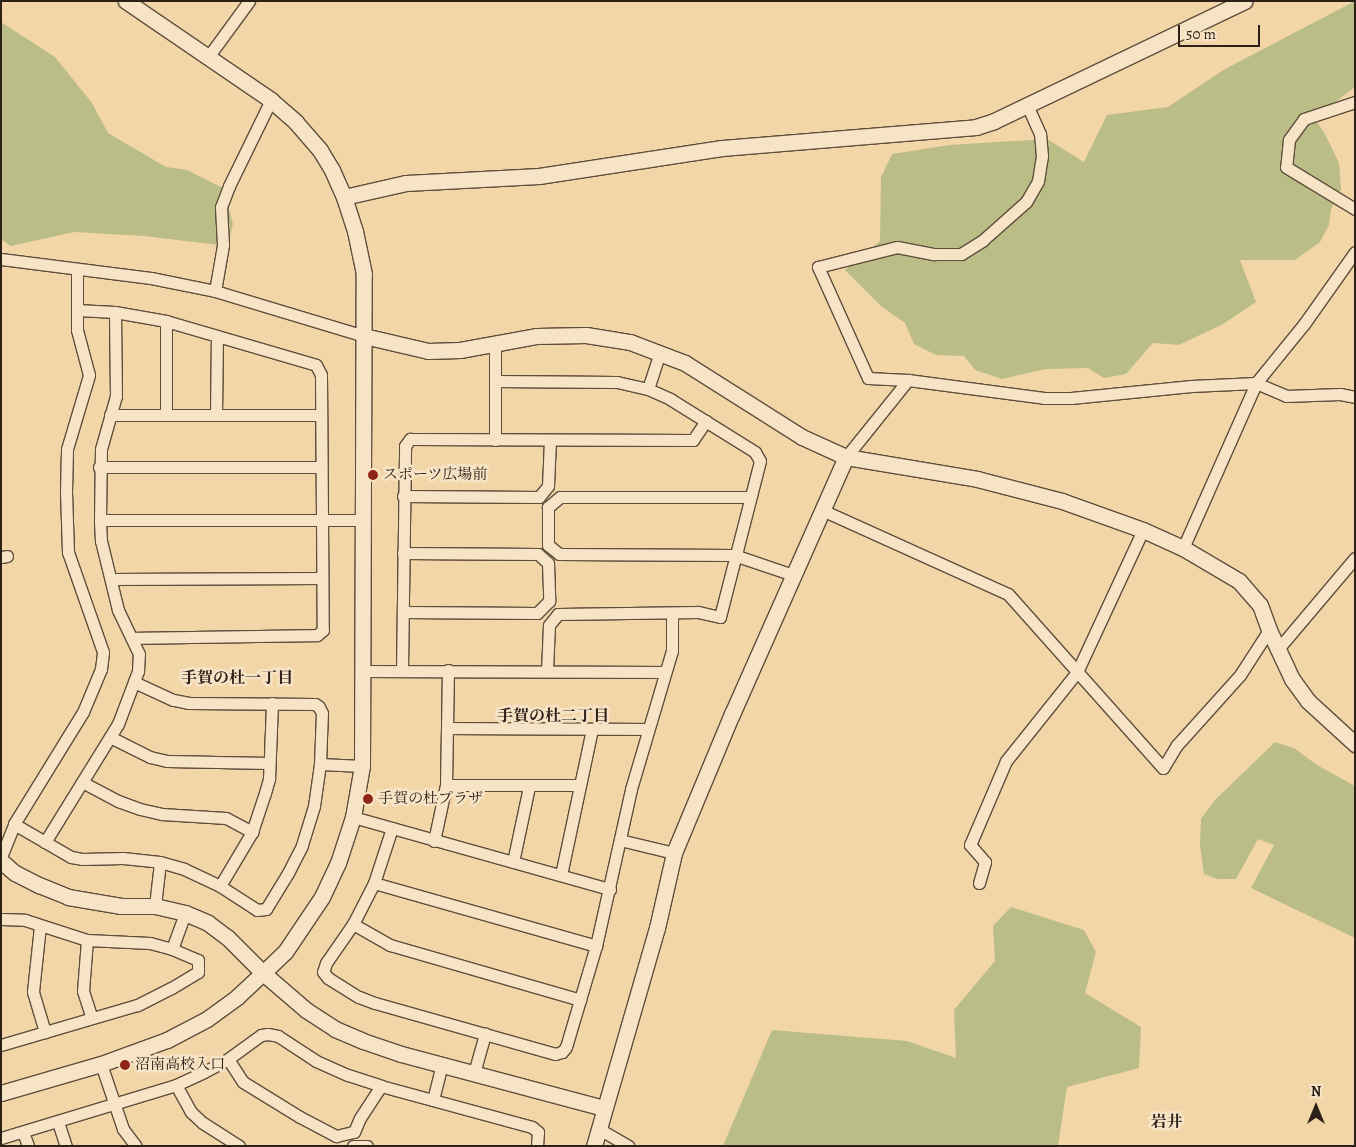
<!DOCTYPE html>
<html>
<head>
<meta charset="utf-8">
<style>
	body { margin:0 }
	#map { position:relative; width:1356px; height:1147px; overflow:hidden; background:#f3d6a8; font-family:Alegreya,"Noto Serif JP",serif }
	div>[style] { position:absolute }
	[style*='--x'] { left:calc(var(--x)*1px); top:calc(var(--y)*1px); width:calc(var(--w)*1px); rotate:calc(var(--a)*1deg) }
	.green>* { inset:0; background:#bbbd87 }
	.roads { filter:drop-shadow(1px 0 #5e4e3c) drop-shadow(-1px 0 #5e4e3c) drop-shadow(0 1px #5e4e3c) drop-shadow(0 -1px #5e4e3c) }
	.minor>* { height:11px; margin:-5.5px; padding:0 5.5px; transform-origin:5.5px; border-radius:5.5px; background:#f7e4c6 }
	.tertiary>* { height:15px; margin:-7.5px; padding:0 7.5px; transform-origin:7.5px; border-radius:7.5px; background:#f7e4c6 }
	.dots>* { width:14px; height:14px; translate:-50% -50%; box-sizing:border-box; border:2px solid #f7e4c6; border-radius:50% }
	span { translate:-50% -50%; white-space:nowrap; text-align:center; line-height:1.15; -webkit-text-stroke:5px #f7e4c6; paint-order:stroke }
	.poi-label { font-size:15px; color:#2d2018 }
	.left { translate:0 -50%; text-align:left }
	.neighbourhood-label { font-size:16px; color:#2d2018; font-weight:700 }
	.frame { position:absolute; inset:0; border:2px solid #2d2018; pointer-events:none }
	.north { position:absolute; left:1291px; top:1082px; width:50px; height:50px; -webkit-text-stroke:4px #f7e4c6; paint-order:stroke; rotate:0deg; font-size:14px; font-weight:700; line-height:20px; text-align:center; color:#2d2018 }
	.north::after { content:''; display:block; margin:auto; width:18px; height:22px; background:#2d2018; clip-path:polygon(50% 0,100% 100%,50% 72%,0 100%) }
	.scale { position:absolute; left:1178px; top:25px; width:82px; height:22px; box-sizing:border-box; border:2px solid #2d2018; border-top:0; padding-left:6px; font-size:15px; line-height:18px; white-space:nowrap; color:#2d2018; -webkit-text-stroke:4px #f7e4c6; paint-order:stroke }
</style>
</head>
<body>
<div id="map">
	<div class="green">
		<i style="clip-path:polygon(1355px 1px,1355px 87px,1314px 118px,1325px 134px,1339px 163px,1341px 190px,1331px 209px,1329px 225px,1320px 242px,1295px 260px,1240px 260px,1256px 302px,1223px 324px,1179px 345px,1153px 343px,1126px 374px,1104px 378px,1088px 368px,1046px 369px,1002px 379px,975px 370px,964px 356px,936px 355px,914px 344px,905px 323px,882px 307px,845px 270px,880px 241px,881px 177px,892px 154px,949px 145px,1047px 139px,1084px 162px,1107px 115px,1168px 107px,1225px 69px)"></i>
		<i style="clip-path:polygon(1px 22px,55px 57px,92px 103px,108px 133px,166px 167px,187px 170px,223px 188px,233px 224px,227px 246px,144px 236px,74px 232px,11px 246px,1px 239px)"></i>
		<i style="clip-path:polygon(1275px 742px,1294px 748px,1317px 765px,1355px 786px,1355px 938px,1251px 888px,1274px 845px,1258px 839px,1236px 879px,1217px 879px,1204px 874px,1200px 845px,1201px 819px,1215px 800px)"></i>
		<i style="clip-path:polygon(1011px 907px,1084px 930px,1096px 952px,1085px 993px,1141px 1027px,1139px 1068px,1067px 1087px,1058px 1146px,723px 1146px,772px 1030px,907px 1041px,956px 1058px,954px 1010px,995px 961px,993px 926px)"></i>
	</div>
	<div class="roads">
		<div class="minor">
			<i style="--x:208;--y:57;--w:69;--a:-53.8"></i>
			<i style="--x:1355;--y:102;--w:54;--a:161.6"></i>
			<i style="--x:1304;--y:119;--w:26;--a:126"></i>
			<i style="--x:1289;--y:140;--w:27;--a:96"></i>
			<i style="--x:1286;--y:167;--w:81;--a:31.3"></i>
			<i style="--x:1;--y:259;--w:151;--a:7.2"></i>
			<i style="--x:151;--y:278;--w:65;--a:11.5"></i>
			<i style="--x:215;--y:291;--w:156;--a:16.8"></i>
			<i style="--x:215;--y:291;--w:47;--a:-80.1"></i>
			<i style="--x:223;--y:245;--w:38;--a:-93"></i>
			<i style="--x:221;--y:207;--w:22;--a:-69"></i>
			<i style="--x:229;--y:186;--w:96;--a:-64"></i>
			<i style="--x:77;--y:310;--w:38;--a:3"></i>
			<i style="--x:115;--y:312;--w:52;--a:10"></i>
			<i style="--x:166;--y:321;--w:156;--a:16.3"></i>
			<i style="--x:316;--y:365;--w:11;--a:63"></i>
			<i style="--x:321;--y:375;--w:255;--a:89.6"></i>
			<i style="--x:323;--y:630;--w:8;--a:140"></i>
			<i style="--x:317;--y:635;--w:185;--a:179.1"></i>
			<i style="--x:908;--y:380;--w:137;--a:7.5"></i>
			<i style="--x:1044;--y:398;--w:27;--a:0"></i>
			<i style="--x:1071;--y:398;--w:121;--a:-5.7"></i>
			<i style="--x:1191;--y:386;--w:65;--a:-2.6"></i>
			<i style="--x:1256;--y:383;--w:33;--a:23"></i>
			<i style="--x:1286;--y:396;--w:54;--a:-2.1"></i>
			<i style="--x:1340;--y:394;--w:15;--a:11"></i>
			<i style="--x:495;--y:381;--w:122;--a:0.5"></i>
			<i style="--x:617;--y:382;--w:32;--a:13"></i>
			<i style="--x:648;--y:389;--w:24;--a:24"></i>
			<i style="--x:670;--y:399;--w:100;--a:31.9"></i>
			<i style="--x:755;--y:452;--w:10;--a:61"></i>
			<i style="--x:760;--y:461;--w:161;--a:104.4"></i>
			<i style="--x:720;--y:617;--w:23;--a:-167"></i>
			<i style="--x:698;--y:612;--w:140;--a:179.2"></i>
			<i style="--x:558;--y:614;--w:14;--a:129"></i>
			<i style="--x:549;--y:625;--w:45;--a:92.5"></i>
			<i style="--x:648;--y:389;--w:39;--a:-72"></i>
			<i style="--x:110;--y:415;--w:210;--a:0"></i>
			<i style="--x:166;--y:415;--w:94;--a:-90"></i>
			<i style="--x:216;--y:415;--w:79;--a:-89.3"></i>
			<i style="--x:495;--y:440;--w:97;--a:-90"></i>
			<i style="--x:846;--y:457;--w:99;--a:-51.2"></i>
			<i style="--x:908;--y:380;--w:40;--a:-177.1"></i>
			<i style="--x:868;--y:378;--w:122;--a:-114.2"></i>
			<i style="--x:818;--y:267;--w:81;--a:-14.2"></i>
			<i style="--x:897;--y:247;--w:38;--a:11"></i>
			<i style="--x:934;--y:254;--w:27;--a:0"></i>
			<i style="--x:961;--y:254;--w:26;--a:-32"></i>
			<i style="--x:983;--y:240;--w:57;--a:-41.5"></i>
			<i style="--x:1026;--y:202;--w:24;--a:-60"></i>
			<i style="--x:1038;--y:181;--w:25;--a:-81"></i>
			<i style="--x:1042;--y:156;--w:22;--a:-95"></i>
			<i style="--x:1040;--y:134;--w:32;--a:-114"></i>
			<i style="--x:99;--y:467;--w:222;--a:0"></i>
			<i style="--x:403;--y:496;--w:136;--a:0.4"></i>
			<i style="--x:539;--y:497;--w:14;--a:-51"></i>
			<i style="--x:548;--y:486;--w:46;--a:-87.5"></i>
			<i style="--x:749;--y:497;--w:189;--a:180"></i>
			<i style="--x:560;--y:497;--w:16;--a:140"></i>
			<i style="--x:548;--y:507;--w:38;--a:90"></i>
			<i style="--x:548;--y:545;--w:14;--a:39"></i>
			<i style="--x:559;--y:554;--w:175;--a:0.3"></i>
			<i style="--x:734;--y:555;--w:62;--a:18.7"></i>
			<i style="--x:822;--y:510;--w:204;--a:24.3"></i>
			<i style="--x:1008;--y:594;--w:233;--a:48.3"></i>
			<i style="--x:1163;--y:768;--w:27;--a:-59"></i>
			<i style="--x:1177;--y:745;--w:94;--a:-48"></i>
			<i style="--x:1240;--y:675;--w:54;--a:-57.2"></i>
			<i style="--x:100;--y:520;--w:263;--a:0"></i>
			<i style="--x:1183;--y:548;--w:180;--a:-66.1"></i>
			<i style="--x:1256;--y:383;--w:76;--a:-50.9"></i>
			<i style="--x:1304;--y:324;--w:88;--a:-54.7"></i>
			<i style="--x:403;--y:553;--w:135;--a:0.4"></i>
			<i style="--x:538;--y:554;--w:13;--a:42"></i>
			<i style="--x:548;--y:563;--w:38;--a:88"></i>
			<i style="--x:549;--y:601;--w:17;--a:135"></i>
			<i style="--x:537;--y:613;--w:134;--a:-179.6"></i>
			<i style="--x:1;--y:557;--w:6;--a:-9"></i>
			<i style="--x:111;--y:579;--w:211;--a:-0.3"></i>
			<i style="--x:1278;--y:649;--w:119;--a:-49.8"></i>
			<i style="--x:402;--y:670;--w:224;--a:-89.2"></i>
			<i style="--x:405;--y:446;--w:9;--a:-54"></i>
			<i style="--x:410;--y:439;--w:283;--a:0.2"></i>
			<i style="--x:693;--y:440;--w:23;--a:-56"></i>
			<i style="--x:364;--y:671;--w:301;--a:0.2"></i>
			<i style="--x:447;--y:728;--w:200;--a:0.3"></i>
			<i style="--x:110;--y:737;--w:45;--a:26.6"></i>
			<i style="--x:150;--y:757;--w:17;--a:13"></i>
			<i style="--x:167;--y:761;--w:102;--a:1.1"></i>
			<i style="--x:320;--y:764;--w:42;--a:2.7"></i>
			<i style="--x:82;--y:782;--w:41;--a:27.8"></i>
			<i style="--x:118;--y:801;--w:23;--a:20"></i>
			<i style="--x:140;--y:809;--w:23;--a:13"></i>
			<i style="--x:162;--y:814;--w:64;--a:3.6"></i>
			<i style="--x:226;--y:818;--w:30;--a:28"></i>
			<i style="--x:446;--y:785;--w:134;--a:0"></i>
			<i style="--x:353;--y:817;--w:267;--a:15.7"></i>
			<i style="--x:14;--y:824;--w:132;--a:-58.4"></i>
			<i style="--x:83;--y:712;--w:47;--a:-67.3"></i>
			<i style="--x:101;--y:669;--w:17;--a:-83"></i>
			<i style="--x:103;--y:652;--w:106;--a:-109.3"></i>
			<i style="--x:68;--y:552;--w:61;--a:-91.9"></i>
			<i style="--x:66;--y:491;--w:42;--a:-88.6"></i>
			<i style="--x:67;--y:449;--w:77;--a:-73.4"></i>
			<i style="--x:89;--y:375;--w:47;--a:-104.9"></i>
			<i style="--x:77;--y:330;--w:60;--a:-90"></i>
			<i style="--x:392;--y:828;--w:58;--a:108.1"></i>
			<i style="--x:374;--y:883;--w:46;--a:117.1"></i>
			<i style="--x:353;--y:924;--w:47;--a:124.7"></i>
			<i style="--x:326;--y:963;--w:9;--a:108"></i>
			<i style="--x:323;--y:972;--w:8;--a:50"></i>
			<i style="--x:328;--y:978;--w:36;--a:32"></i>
			<i style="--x:359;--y:997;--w:17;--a:21"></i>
			<i style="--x:375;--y:1003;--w:187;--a:15.8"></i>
			<i style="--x:555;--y:1054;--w:7;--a:-16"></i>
			<i style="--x:562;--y:1052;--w:6;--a:-51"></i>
			<i style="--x:566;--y:1047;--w:105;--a:-73.5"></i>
			<i style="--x:596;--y:946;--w:161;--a:-77.4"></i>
			<i style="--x:631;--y:789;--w:144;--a:-73.5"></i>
			<i style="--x:672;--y:651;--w:38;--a:-90"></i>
			<i style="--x:620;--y:840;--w:56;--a:13.5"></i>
			<i style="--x:434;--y:841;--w:57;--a:-77.9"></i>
			<i style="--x:446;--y:785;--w:115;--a:-89"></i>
			<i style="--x:45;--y:842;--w:30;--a:30"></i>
			<i style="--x:71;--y:857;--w:11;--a:10"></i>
			<i style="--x:82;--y:859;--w:41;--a:-1.4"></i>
			<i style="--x:123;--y:858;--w:37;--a:6"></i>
			<i style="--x:160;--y:862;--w:25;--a:16"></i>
			<i style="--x:184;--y:869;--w:40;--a:25"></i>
			<i style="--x:220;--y:886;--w:44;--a:33"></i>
			<i style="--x:257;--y:910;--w:9;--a:-6"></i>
			<i style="--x:266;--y:909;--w:42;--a:-58.6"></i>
			<i style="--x:288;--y:873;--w:31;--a:-63"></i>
			<i style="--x:302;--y:845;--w:41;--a:-72.9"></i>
			<i style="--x:314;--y:806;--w:42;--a:-81.9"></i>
			<i style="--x:320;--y:764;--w:51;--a:-87.8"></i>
			<i style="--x:322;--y:713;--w:7;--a:-117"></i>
			<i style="--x:319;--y:707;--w:5;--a:-143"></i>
			<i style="--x:315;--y:704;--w:126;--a:-179.5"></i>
			<i style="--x:189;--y:703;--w:16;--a:-169"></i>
			<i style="--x:173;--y:700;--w:43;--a:-155.2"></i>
			<i style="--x:1;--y:857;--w:35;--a:-68"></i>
			<i style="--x:14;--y:824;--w:36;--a:30"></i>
			<i style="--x:45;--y:842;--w:139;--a:-58.3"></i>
			<i style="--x:118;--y:724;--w:57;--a:-69.3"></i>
			<i style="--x:138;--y:671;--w:17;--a:-87"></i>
			<i style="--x:139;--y:654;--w:49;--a:-115.5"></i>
			<i style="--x:118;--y:610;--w:71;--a:-103.8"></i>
			<i style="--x:101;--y:541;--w:21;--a:-93"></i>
			<i style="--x:100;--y:520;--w:71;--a:-89.2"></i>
			<i style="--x:101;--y:449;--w:55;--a:-74.2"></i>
			<i style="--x:116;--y:396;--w:84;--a:-90.7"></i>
			<i style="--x:513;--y:862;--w:77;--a:-78"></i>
			<i style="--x:561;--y:875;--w:149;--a:-78"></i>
			<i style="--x:374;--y:883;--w:231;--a:15.8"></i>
			<i style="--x:979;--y:883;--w:22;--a:-74"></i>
			<i style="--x:985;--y:862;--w:23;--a:-131"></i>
			<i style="--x:970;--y:845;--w:91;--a:-66.8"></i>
			<i style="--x:1006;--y:761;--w:114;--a:-51.4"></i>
			<i style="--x:1077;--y:672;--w:157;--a:-65.1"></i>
			<i style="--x:220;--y:886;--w:63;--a:-59.3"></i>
			<i style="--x:252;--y:832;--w:41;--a:-71.6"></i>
			<i style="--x:265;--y:793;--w:15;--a:-74"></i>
			<i style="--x:269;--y:779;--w:76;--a:-87.7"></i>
			<i style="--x:155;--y:906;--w:44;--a:-83.5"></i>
			<i style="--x:1;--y:919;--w:24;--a:2"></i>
			<i style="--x:25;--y:920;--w:65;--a:17.9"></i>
			<i style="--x:87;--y:940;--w:63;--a:2.7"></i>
			<i style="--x:150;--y:943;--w:23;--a:15"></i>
			<i style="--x:172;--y:949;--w:28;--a:23"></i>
			<i style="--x:198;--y:960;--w:12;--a:90"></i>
			<i style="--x:198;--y:972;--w:31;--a:149"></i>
			<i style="--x:171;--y:988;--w:38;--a:153"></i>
			<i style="--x:137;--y:1005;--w:142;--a:163.6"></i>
			<i style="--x:353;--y:924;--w:43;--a:29.6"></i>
			<i style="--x:390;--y:945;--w:198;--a:16.1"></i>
			<i style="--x:40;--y:926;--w:66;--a:96.1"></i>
			<i style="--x:33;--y:992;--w:42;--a:73.3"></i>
			<i style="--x:87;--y:940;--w:51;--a:94.5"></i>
			<i style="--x:83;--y:991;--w:28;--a:72"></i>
			<i style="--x:172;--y:949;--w:38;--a:-70"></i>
			<i style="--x:228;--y:1059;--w:27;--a:57"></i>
			<i style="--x:243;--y:1082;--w:67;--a:31.6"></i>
			<i style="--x:300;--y:1117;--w:41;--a:27.8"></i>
			<i style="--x:336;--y:1136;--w:18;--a:-13"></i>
			<i style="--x:354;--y:1132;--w:15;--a:-67"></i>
			<i style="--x:360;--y:1118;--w:38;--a:-57"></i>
			<i style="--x:101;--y:1064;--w:69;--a:71.3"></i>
			<i style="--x:123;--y:1129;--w:21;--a:53"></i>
			<i style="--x:474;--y:1073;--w:41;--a:-74.2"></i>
			<i style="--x:176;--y:1085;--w:31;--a:61"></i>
			<i style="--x:191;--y:1112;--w:16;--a:43"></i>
			<i style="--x:203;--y:1123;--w:43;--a:32.6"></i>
			<i style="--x:433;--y:1100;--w:36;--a:-76"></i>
			<i style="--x:58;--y:1122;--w:25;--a:72"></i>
			<i style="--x:599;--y:1129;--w:34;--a:30"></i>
			<i style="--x:23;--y:1132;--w:15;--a:70"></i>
			<i style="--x:1;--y:1138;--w:183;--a:-16.8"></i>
			<i style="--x:176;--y:1085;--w:31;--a:-25"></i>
			<i style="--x:204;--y:1072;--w:27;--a:-28"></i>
			<i style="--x:228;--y:1059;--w:41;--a:-36"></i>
			<i style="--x:261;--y:1035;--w:7;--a:-8"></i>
			<i style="--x:268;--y:1034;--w:10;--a:11"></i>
			<i style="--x:278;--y:1036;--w:45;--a:33.3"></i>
			<i style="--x:316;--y:1061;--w:35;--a:24"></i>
			<i style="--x:348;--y:1075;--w:35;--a:18"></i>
			<i style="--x:381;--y:1086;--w:156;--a:15.2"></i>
			<i style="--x:532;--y:1127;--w:8;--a:40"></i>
			<i style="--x:538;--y:1132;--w:14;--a:94"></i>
			<i style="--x:353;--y:1146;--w:14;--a:0"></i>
		</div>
		<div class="tertiary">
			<i style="--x:344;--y:197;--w:64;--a:-12.7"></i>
			<i style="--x:406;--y:183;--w:133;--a:-3"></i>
			<i style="--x:539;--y:176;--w:185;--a:-8.7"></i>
			<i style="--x:722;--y:148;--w:255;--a:-4.7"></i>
			<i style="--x:976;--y:127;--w:19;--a:-18"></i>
			<i style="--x:994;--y:121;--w:278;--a:-25.6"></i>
			<i style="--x:364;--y:336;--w:66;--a:13.2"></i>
			<i style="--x:428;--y:351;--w:32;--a:-2"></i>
			<i style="--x:460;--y:350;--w:77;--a:-10.4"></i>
			<i style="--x:536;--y:336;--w:50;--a:-1.1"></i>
			<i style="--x:586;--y:335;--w:45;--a:9"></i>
			<i style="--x:630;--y:342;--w:59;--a:20.9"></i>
			<i style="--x:685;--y:363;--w:138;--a:32.3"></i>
			<i style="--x:802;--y:437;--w:48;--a:24.4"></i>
			<i style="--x:846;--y:457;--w:133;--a:9.5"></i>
			<i style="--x:977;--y:479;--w:88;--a:14.5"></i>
			<i style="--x:1062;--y:501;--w:86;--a:19.7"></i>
			<i style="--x:1143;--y:530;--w:44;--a:24.2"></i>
			<i style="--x:1183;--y:548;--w:65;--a:30.5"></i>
			<i style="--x:1239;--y:581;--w:32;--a:49"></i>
			<i style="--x:1260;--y:605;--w:27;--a:70"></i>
			<i style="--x:1269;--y:630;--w:54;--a:64.9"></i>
			<i style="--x:1292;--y:679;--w:27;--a:54"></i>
			<i style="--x:1308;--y:701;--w:64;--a:42.5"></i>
			<i style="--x:1;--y:861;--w:18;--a:41"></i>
			<i style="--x:15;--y:873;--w:27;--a:27"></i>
			<i style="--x:39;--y:885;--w:31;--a:22"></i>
			<i style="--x:68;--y:897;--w:54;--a:9.6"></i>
			<i style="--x:121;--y:906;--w:34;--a:0"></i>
			<i style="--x:155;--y:906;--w:31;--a:13"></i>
			<i style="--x:185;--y:913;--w:25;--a:23"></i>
			<i style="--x:208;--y:923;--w:25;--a:37"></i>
			<i style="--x:228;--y:938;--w:49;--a:45"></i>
			<i style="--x:263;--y:973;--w:57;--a:40.7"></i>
			<i style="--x:306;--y:1010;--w:35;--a:33"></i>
			<i style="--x:335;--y:1029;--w:30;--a:23"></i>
			<i style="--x:363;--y:1041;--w:40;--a:18.9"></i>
			<i style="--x:401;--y:1054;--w:210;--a:14.9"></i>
			<i style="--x:1;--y:1093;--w:104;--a:-16.2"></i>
			<i style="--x:101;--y:1064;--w:70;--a:-20"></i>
			<i style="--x:167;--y:1040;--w:45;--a:-27.7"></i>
			<i style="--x:207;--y:1019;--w:37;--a:-36"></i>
			<i style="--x:237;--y:997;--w:35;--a:-43"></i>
			<i style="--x:263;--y:973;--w:30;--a:-44"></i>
			<i style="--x:285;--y:952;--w:66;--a:-56.1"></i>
			<i style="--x:322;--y:897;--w:38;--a:-65"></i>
			<i style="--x:338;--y:863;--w:48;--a:-71.9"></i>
			<i style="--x:353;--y:817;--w:52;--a:-80"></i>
			<i style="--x:362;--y:766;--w:492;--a:-89.8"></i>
			<i style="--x:364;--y:274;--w:44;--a:-101.8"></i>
			<i style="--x:355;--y:231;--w:36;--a:-108"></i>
			<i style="--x:344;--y:197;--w:30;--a:-114"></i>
			<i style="--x:332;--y:170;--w:23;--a:-121"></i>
			<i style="--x:320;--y:150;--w:37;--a:-131"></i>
			<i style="--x:296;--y:122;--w:33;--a:-139"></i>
			<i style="--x:271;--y:100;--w:176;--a:-145.7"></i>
			<i style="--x:594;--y:1146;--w:227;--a:-73.9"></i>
			<i style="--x:657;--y:928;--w:77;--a:-77.2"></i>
			<i style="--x:674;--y:853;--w:151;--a:-67.4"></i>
			<i style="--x:732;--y:714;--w:281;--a:-66.1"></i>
		</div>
	</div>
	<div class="dots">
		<i style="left:373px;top:475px;background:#8f2418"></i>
		<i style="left:368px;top:799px;background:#8f2418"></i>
		<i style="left:125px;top:1065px;background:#8f2418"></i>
	</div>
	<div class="poi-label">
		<span class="left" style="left:383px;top:475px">スポーツ広場前</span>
		<span class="left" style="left:378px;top:799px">手賀の杜プラザ</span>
		<span class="left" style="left:135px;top:1065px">沼南高校入口</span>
	</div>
	<div class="neighbourhood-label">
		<span style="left:237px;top:678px">手賀の杜一丁目</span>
		<span style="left:553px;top:716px">手賀の杜二丁目</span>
		<span style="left:1167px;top:1122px">岩井</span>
	</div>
	<div class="frame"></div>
	<div class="north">N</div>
	<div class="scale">50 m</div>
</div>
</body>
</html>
